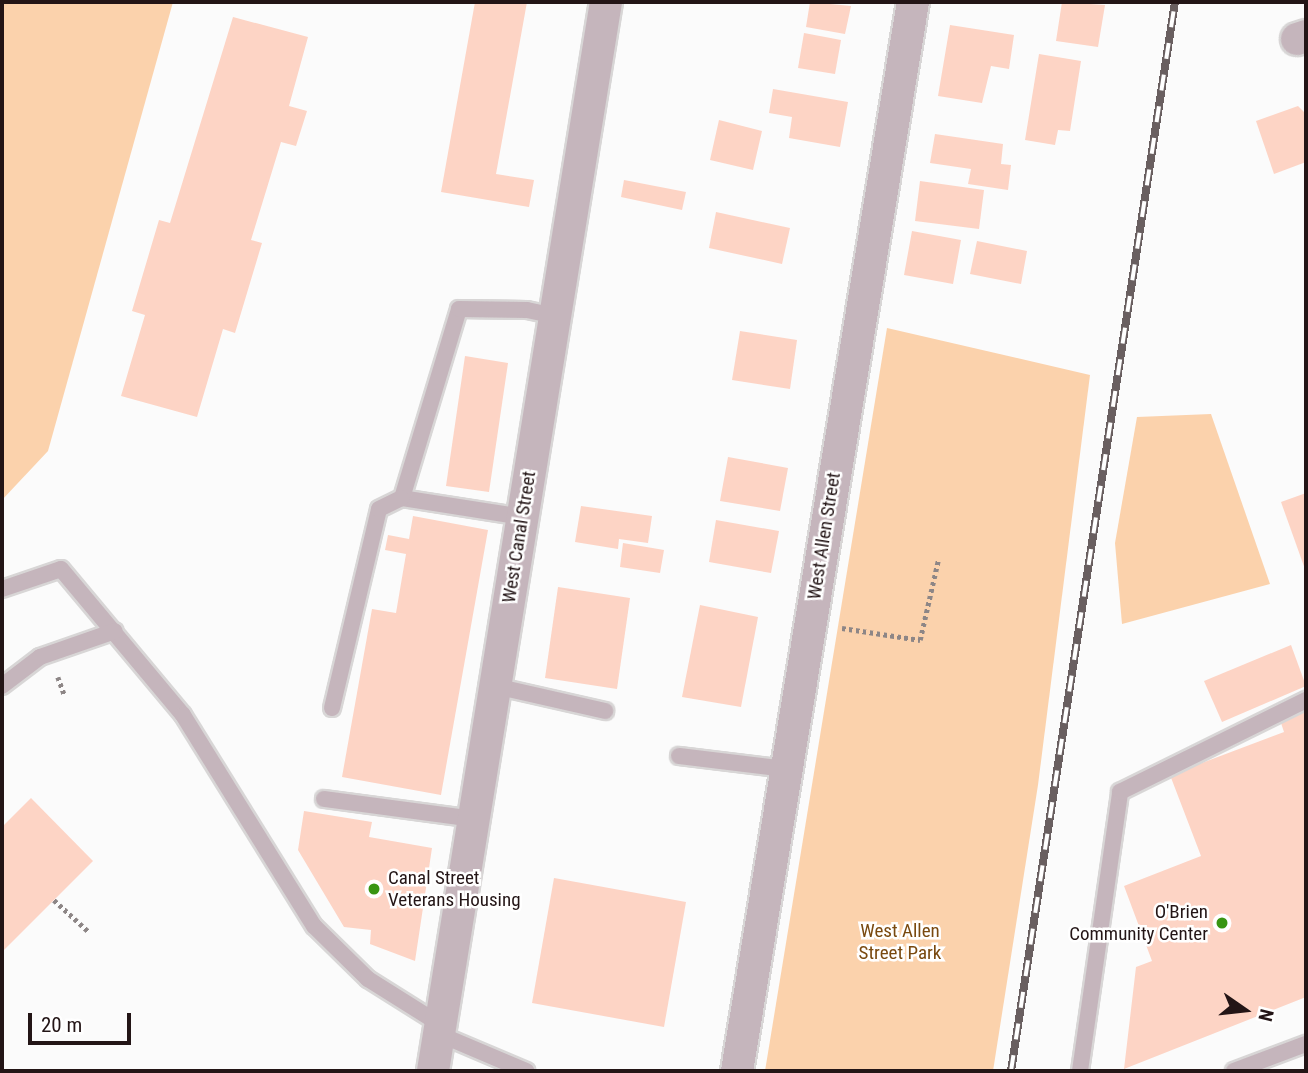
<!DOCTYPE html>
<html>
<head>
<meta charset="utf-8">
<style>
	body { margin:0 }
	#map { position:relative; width:1308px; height:1073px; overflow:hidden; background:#fbfbfb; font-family:"Roboto Condensed",sans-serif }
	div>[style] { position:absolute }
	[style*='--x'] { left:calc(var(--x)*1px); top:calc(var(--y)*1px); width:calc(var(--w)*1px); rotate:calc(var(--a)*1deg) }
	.green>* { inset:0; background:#fbd2ac }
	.building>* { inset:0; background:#fdd4c5 }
	.path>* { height:4.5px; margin-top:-2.25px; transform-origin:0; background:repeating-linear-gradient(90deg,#8d8686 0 3.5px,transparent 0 7px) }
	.roads { filter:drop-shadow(2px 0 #d8d6d6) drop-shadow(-2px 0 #d8d6d6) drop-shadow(0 2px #d8d6d6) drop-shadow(0 -2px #d8d6d6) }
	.lane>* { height:16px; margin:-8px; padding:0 8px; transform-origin:8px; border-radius:8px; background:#c5b5bc }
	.street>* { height:32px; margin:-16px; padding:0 16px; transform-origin:16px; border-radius:16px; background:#c5b5bc }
	.rail>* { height:8px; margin-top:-4px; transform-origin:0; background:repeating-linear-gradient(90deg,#fff 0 16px,#695f60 0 32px); box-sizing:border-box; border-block:2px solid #695f60 }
	.dots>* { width:19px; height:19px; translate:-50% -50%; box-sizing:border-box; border:4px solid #fff; border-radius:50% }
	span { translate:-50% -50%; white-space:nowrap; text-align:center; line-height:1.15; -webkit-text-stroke:5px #fff; paint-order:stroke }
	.street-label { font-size:19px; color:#231516 }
	.poi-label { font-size:19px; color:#231516 }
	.left { translate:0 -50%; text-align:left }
	.right { translate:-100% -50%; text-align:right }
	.park-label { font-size:19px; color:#79490f }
	.frame { position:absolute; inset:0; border:4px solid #231516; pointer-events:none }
	.north { position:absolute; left:1210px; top:975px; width:70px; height:70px; -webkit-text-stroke:5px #fff; paint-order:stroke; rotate:104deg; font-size:19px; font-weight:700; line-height:28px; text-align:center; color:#231516 }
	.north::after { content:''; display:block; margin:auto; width:24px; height:32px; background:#231516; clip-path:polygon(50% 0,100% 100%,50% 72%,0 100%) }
	.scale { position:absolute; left:28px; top:1013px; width:103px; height:32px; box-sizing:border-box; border:4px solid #231516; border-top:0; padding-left:9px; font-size:21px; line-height:24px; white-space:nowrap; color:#231516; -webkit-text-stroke:5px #fff; paint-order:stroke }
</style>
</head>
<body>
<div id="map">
	<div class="green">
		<i style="clip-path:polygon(2px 2px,173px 2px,48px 451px,2px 500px)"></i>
		<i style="clip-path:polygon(887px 328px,1090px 375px,1038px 785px,993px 1071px,765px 1071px)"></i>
		<i style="clip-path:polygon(1211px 414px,1270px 584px,1122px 624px,1115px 543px,1137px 417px)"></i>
	</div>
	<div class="building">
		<i style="clip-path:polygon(475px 2px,527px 2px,496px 174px,534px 180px,529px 207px,441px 192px)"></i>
		<i style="clip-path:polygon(810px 2px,851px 6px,845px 34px,806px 27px)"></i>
		<i style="clip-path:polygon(1062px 2px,1105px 5px,1098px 47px,1056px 41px)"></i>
		<i style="clip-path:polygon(233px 17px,308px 37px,289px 106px,307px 111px,296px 146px,281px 142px,251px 240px,262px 243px,235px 333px,223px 329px,197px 417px,121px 396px,145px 315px,132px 311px,159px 220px,170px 223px)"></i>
		<i style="clip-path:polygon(950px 25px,1014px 35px,1009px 69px,991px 66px,982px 103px,938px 96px)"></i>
		<i style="clip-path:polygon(804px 33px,841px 40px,835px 74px,798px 68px)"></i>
		<i style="clip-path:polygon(1039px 54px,1081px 61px,1070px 131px,1058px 130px,1055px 145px,1025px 140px)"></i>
		<i style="clip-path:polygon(773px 89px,848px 102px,840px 147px,789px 138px,792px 117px,769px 113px)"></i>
		<i style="clip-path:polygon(1298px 106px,1306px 114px,1306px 162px,1274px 174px,1256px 121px)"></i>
		<i style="clip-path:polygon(719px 120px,762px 131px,753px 170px,710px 160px)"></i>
		<i style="clip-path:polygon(935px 134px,1003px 144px,1001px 164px,1011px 165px,1008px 190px,968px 184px,971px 169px,930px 163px)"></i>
		<i style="clip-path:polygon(624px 180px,686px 192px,682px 210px,621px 197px)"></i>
		<i style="clip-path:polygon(920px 181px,984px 190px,979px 229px,915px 221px)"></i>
		<i style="clip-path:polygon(716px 212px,790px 228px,782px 264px,709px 248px)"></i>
		<i style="clip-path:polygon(912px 231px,961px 240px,953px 284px,904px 275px)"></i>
		<i style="clip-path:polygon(977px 241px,1027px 251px,1021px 284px,970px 274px)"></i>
		<i style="clip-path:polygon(740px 331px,797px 340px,790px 389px,732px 380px)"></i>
		<i style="clip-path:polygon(465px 356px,508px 363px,489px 492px,446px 486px)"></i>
		<i style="clip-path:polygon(728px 457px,788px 468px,780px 511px,720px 501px)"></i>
		<i style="clip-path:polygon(1306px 493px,1306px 572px,1281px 502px)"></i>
		<i style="clip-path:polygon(581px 506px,652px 516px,648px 543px,619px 539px,618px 549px,575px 542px)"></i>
		<i style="clip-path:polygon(413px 516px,488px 530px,441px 795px,342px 777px,372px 609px,396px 613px,406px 554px,385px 550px,388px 535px,409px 539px)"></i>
		<i style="clip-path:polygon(716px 520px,779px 531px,771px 573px,709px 562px)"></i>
		<i style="clip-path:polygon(623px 543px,664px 550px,660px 573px,620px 567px)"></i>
		<i style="clip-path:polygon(558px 587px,630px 598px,617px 689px,545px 678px)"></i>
		<i style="clip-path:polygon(700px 605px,758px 617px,741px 707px,682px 697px)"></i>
		<i style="clip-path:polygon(1291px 645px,1306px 686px,1222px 722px,1204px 681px)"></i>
		<i style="clip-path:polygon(1306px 707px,1306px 997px,1124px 1069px,1136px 967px,1152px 961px,1124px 886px,1201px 856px,1170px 775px,1284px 732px,1279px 717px)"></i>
		<i style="clip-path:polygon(31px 798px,93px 861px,2px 952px,2px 827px)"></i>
		<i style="clip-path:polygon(304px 811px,372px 822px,369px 837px,432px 848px,415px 961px,370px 944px,371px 930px,344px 927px,298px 850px)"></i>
		<i style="clip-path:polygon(554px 878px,686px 902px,664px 1027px,532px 1003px)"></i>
	</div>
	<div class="path">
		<i style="--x:842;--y:628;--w:79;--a:8.7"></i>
		<i style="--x:920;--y:640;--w:81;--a:-77.2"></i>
		<i style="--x:58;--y:677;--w:20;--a:70"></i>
		<i style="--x:54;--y:900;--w:47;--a:42.4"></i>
	</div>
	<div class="roads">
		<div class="lane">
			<i style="--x:523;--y:517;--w:122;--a:-171.1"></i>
			<i style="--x:402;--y:498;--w:197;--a:-73.2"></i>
			<i style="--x:459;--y:309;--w:68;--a:0.8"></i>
			<i style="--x:527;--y:310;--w:29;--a:12"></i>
			<i style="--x:2;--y:589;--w:62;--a:-18.7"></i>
			<i style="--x:61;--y:569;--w:190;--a:50.1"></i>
			<i style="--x:183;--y:715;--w:248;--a:58.2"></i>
			<i style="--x:314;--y:926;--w:76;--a:44.5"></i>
			<i style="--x:368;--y:979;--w:86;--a:32.2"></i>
			<i style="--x:2;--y:686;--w:48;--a:-37.3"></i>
			<i style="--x:40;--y:657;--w:79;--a:-19.1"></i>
			<i style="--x:495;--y:686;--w:113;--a:12.8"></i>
			<i style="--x:332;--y:708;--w:204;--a:-76.7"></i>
			<i style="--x:379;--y:509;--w:25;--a:-26"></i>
			<i style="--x:679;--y:756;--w:108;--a:6.9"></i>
			<i style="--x:324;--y:799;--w:151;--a:7.6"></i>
			<i style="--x:439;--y:1034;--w:95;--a:23"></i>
			<i style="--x:1080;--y:1071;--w:282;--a:-81.8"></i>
			<i style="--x:1120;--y:792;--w:208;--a:-26.3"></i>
			<i style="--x:1234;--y:1071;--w:77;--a:-20.6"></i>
		</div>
		<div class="street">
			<i style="--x:1297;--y:39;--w:9;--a:-18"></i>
			<i style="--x:433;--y:1071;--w:1083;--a:-80.81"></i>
			<i style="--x:737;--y:1071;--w:1083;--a:-80.65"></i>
		</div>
	</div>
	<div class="rail">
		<i style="--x:1011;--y:1071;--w:1082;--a:-81.28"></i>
	</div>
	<div class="dots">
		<i style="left:374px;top:889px;background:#389512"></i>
		<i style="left:1222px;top:923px;background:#389512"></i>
	</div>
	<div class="street-label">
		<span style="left:824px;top:536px;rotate:-81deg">West Allen Street</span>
		<span style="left:519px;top:537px;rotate:-81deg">West Canal Street</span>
	</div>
	<div class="poi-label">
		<span class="left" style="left:388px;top:889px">Canal Street<br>Veterans Housing</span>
		<span class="right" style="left:1208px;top:923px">O'Brien<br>Community Center</span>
	</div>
	<div class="park-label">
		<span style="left:900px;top:942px">West Allen<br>Street Park</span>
	</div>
	<div class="frame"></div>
	<div class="north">N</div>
	<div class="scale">20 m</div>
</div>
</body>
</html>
